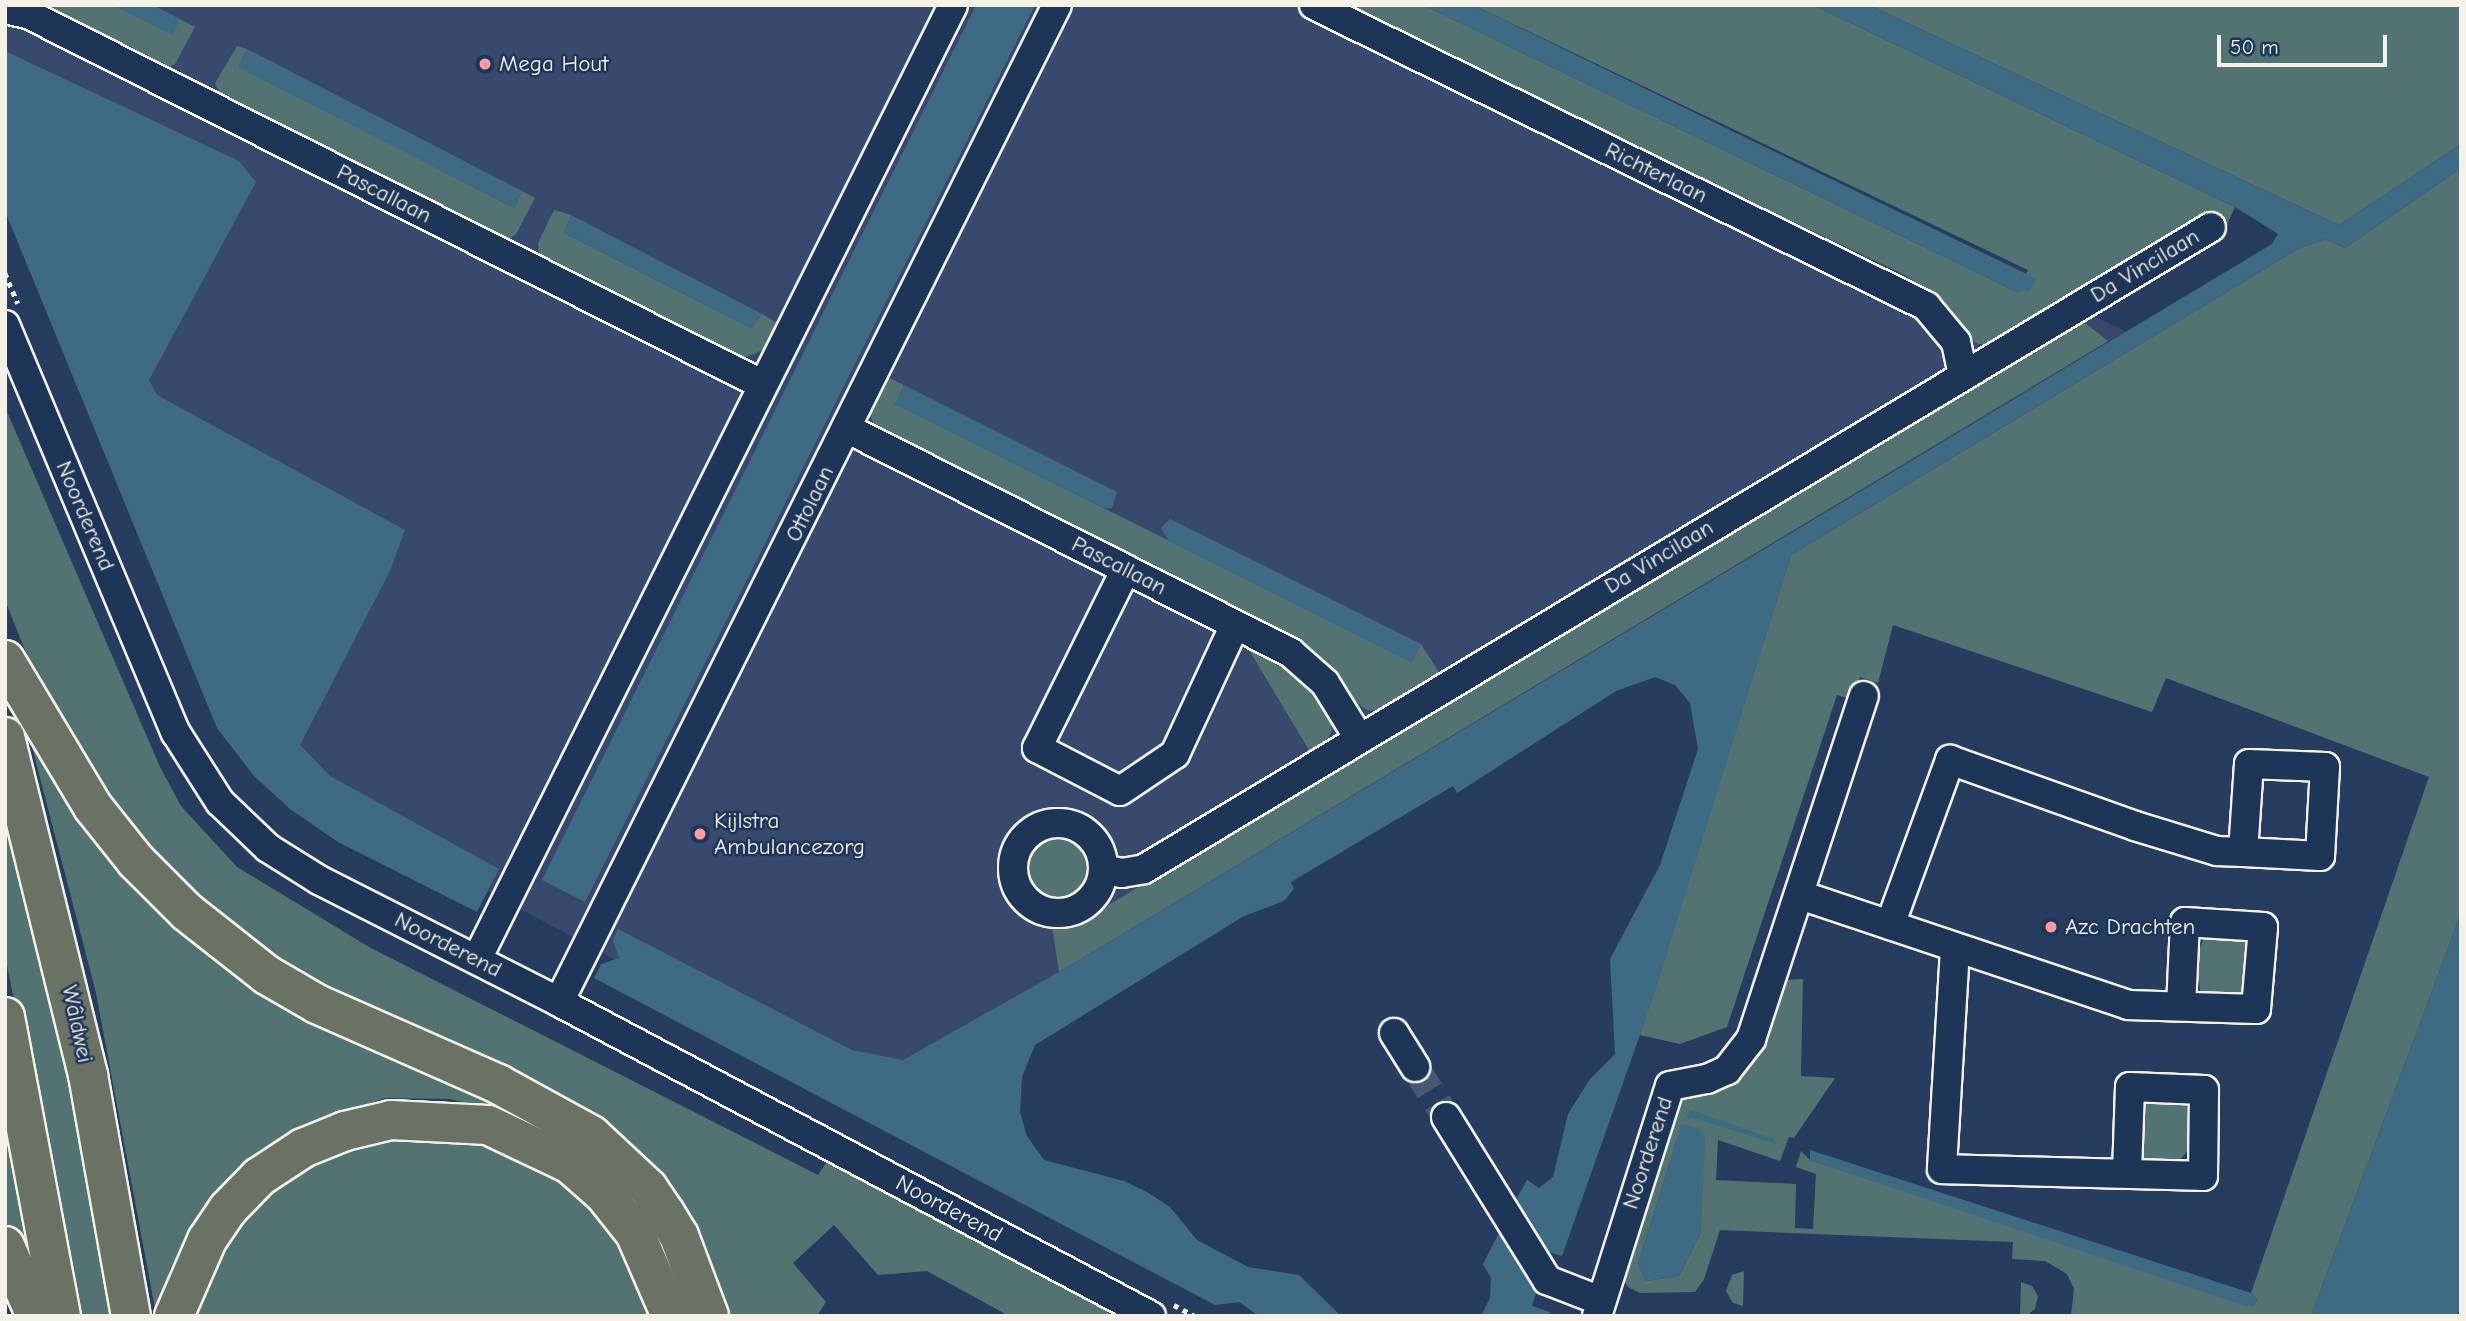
<!DOCTYPE html>
<html>
<head>
<meta charset="utf-8">
<style>
	body { margin:0 }
	#map { position:relative; width:2466px; height:1321px; overflow:hidden; background:#273d60; font-family:"Comic Neue",sans-serif }
	div>[style] { position:absolute }
	[style*='--x'] { left:calc(var(--x)*1px); top:calc(var(--y)*1px); width:calc(var(--w)*1px); rotate:calc(var(--a)*1deg) }
	.built>* { inset:0; background:#374a6e }
	.green>* { inset:0; background:#527372 }
	.round { border-radius:50% }
	.water>* { inset:0; background:#3e6a84 }
	.minor-tunnel>* { height:28px; margin-top:-14px; transform-origin:0; background:repeating-linear-gradient(90deg,#465874 0 28px,transparent 0 42px) }
	.path>* { height:4.5px; margin-top:-2.25px; transform-origin:0; background:repeating-linear-gradient(90deg,#f4f1e8 0 5px,transparent 0 10px) }
	.roads { filter:drop-shadow(2px 0 #f4f1e8) drop-shadow(-2px 0 #f4f1e8) drop-shadow(0 2px #f4f1e8) drop-shadow(0 -2px #f4f1e8) }
	.minor>* { height:28px; margin:-14px; padding:0 14px; transform-origin:14px; border-radius:14px; background:#1d3557 }
	.minor>.ring { margin:-14px; padding:0; box-sizing:content-box; background:none; border:28px solid #1d3557; border-radius:50% }
	.highway>* { height:38px; margin:-19px; padding:0 19px; transform-origin:19px; border-radius:19px; background:#6a7165 }
	.dots>* { width:19px; height:19px; translate:-50% -50%; box-sizing:border-box; border:4px solid #1d3557; border-radius:50% }
	span { translate:-50% -50%; white-space:nowrap; text-align:center; line-height:1.15; -webkit-text-stroke:5px #1d3557; paint-order:stroke }
	.poi-label { font-size:23px; color:#f4f1e8 }
	.left { translate:0 -50%; text-align:left }
	.street-label { font-size:23px; color:#f4f1e8 }
	.frame { position:absolute; inset:0; border:7px solid #f4f1e8; pointer-events:none }
	.scale { position:absolute; left:2217px; top:35px; width:170px; height:32px; box-sizing:border-box; border:4px solid #f4f1e8; border-top:0; padding-left:9px; font-size:21px; line-height:24px; white-space:nowrap; color:#f4f1e8; -webkit-text-stroke:5px #1d3557; paint-order:stroke }
</style>
</head>
<body>
<div id="map">
	<div class="built">
		<i style="clip-path:polygon(5px 5px,1446px 5px,2137px 337px,880px 1102px,327px 805px,5px 139px)"></i>
	</div>
	<div class="green">
		<i style="clip-path:polygon(32px 5px,114px 5px,171px 34px,180px 19px,195px 27px,175px 64px,163px 69px)"></i>
		<i style="clip-path:polygon(1339px 5px,1423px 5px,2017px 292px,2028px 270px,1473px 5px,1813px 5px,2235px 207px,2224px 231px,2209px 217px,1996px 344px,1978px 344px,1965px 335px,1934px 294px,1903px 274px)"></i>
		<i style="clip-path:polygon(1869px 5px,2461px 5px,2461px 144px,2339px 225px)"></i>
		<i style="clip-path:polygon(237px 46px,247px 49px,239px 66px,514px 208px,522px 191px,535px 198px,516px 234px,508px 240px,497px 240px,224px 102px,215px 83px)"></i>
		<i style="clip-path:polygon(evenodd,2461px 168px,2461px 913px,2311px 1316px,2071px 1316px,2074px 1289px,2067px 1274px,2045px 1261px,2012px 1259px,2013px 1242px,1720px 1230px,1704px 1279px,1695px 1292px,1640px 1293px,1628px 1287px,1622px 1278px,1678px 1102px,1733px 1080px,1746px 1068px,1783px 980px,1803px 979px,1801px 1076px,1835px 1078px,1794px 1138px,1789px 1137px,1780px 1161px,1718px 1140px,1716px 1180px,1796px 1184px,1795px 1228px,1813px 1229px,1816px 1174px,1796px 1167px,1801px 1151px,1810px 1160px,2253px 1306px,2257px 1300px,2251px 1293px,2429px 777px,2166px 678px,2152px 712px,1893px 625px,1878px 683px,1860px 677px,1853px 700px,1837px 695px,1727px 1027px,1680px 1044px,1640px 1035px,1791px 555px,2298px 249px,2325px 239px,2345px 248px,2461px 168px,1682px 1124px,1701px 1232px,1679px 1276px,1646px 1281px,1638px 1264px,1682px 1124px)"></i>
		<i style="clip-path:polygon(554px 210px,571px 215px,564px 233px,751px 328px,762px 314px,780px 325px,770px 347px,739px 360px,539px 257px,538px 243px)"></i>
		<i style="clip-path:polygon(2080px 319px,2108px 341px,1059px 972px,1052px 926px,1074px 926px)"></i>
		<i style="clip-path:polygon(883px 375px,904px 385px,895px 404px,1412px 662px,1421px 644px,1442px 677px,1380px 711px,1367px 710px,1348px 696px,1325px 665px,886px 436px,874px 426px,870px 414px)"></i>
		<i style="clip-path:polygon(5px 407px,160px 767px,181px 806px,237px 867px,369px 947px,818px 1175px,828px 1160px,1127px 1316px,1009px 1316px,927px 1271px,878px 1275px,834px 1225px,793px 1263px,826px 1302px,817px 1316px,725px 1316px,705px 1246px,682px 1208px,618px 1134px,540px 1083px,323px 983px,282px 961px,243px 932px,164px 863px,130px 826px,104px 791px,33px 670px,5px 600px)"></i>
		<i style="clip-path:polygon(1246px 645px,1313px 685px,1330px 713px,1332px 731px,1324px 746px,1312px 755px)"></i>
		<i style="clip-path:polygon(20px 701px,146px 879px,534px 1124px,489px 1107px,449px 1099px,385px 1098px,304px 1126px,255px 1157px,219px 1190px,170px 1269px,156px 1314px,96px 993px)"></i>
		<i style="clip-path:polygon(5px 797px,66px 1053px,113px 1316px,77px 1316px,5px 955px)"></i>
		<i class="round" style="left:1025px;top:835px;width:66px;height:66px"></i>
		<i style="clip-path:polygon(2206px 933px,2238px 934px,2251px 944px,2252px 987px,2240px 1001px,2200px 996px,2198px 952px)"></i>
		<i style="clip-path:polygon(2143px 1100px,2178px 1100px,2192px 1111px,2191px 1147px,2178px 1162px,2146px 1161px,2134px 1152px)"></i>
		<i style="clip-path:polygon(5px 1125px,26px 1247px,5px 1223px)"></i>
		<i style="clip-path:polygon(391px 1133px,487px 1140px,576px 1188px,625px 1247px,654px 1316px,190px 1316px,198px 1292px,246px 1212px,311px 1159px)"></i>
		<i style="clip-path:polygon(1744px 1271px,1743px 1306px,1733px 1303px,1726px 1291px,1732px 1275px)"></i>
		<i style="clip-path:polygon(2021px 1282px,2032px 1286px,2038px 1296px,2035px 1309px,2026px 1316px,2020px 1316px)"></i>
	</div>
	<div class="water">
		<i style="clip-path:polygon(114px 5px,153px 5px,180px 19px,172px 35px)"></i>
		<i style="clip-path:polygon(976px 5px,1035px 5px,585px 902px,542px 880px)"></i>
		<i style="clip-path:polygon(1423px 5px,1473px 5px,2037px 279px,2030px 290px,2017px 292px)"></i>
		<i style="clip-path:polygon(1813px 5px,1869px 5px,2339px 225px,2461px 144px,2461px 168px,2345px 248px,2325px 239px,2298px 249px,1791px 555px,1654px 995px,1562px 1256px,1549px 1252px,1548px 1255px,1515px 1201px,1527px 1180px,1539px 1188px,1553px 1177px,1568px 1114px,1590px 1079px,1615px 1054px,1610px 959px,1660px 865px,1698px 749px,1690px 703px,1675px 685px,1655px 677px,1616px 691px,1457px 793px,1453px 786px,1291px 882px,1294px 889px,1284px 901px,1244px 916px,1035px 1045px,1022px 1077px,1020px 1112px,1027px 1136px,1044px 1160px,1124px 1181px,1147px 1192px,1170px 1207px,1197px 1240px,1248px 1267px,1299px 1275px,1341px 1316px,1259px 1316px,1239px 1302px,1215px 1305px,594px 978px,601px 964px,619px 958px,613px 940px,618px 929px,852px 1050px,903px 1060px,1059px 972px,1833px 508px,2272px 244px,2278px 234px,2235px 207px)"></i>
		<i style="clip-path:polygon(247px 49px,522px 191px,514px 208px,238px 67px)"></i>
		<i style="clip-path:polygon(5px 51px,239px 161px,256px 182px,149px 380px,157px 395px,405px 530px,390px 571px,300px 745px,330px 776px,499px 869px,477px 912px,338px 842px,290px 809px,253px 775px,217px 728px,5px 211px)"></i>
		<i style="clip-path:polygon(571px 215px,762px 314px,751px 328px,564px 233px)"></i>
		<i style="clip-path:polygon(904px 385px,1117px 492px,1112px 508px,1106px 509px,894px 404px)"></i>
		<i style="clip-path:polygon(1170px 519px,1421px 644px,1412px 663px,1169px 541px,1161px 528px)"></i>
		<i style="clip-path:polygon(2461px 913px,2461px 1310px,2455px 1316px,2311px 1316px)"></i>
		<i style="clip-path:polygon(1691px 1110px,1774px 1139px,1776px 1144px,1694px 1118px,1684px 1120px)"></i>
		<i style="clip-path:polygon(1682px 1124px,1701px 1129px,1705px 1138px,1701px 1232px,1679px 1276px,1646px 1281px,1638px 1264px)"></i>
		<i style="clip-path:polygon(1810px 1150px,2251px 1293px,2257px 1300px,2253px 1306px,2245px 1306px,1810px 1160px)"></i>
		<i style="clip-path:polygon(1500px 1231px,1536px 1293px,1532px 1306px,1550px 1312px,1548px 1316px,1481px 1316px,1490px 1298px,1491px 1278px,1483px 1264px)"></i>
	</div>
	<div class="minor-tunnel">
		<i style="--x:1415;--y:1067;--w:59;--a:58.2"></i>
	</div>
	<div class="path">
		<i style="--x:5;--y:273;--w:33;--a:67"></i>
		<i style="--x:1174;--y:1305;--w:24;--a:28"></i>
	</div>
	<div class="roads">
		<div class="minor">
			<i style="--x:1314;--y:5;--w:682;--a:26.19"></i>
			<i style="--x:1926;--y:306;--w:47;--a:50.2"></i>
			<i style="--x:1956;--y:342;--w:33;--a:78"></i>
			<i style="--x:5;--y:9;--w:26;--a:13"></i>
			<i style="--x:30;--y:15;--w:819;--a:26.78"></i>
			<i style="--x:5;--y:325;--w:442;--a:67.3"></i>
			<i style="--x:176;--y:733;--w:82;--a:57.5"></i>
			<i style="--x:220;--y:802;--w:66;--a:43.8"></i>
			<i style="--x:268;--y:848;--w:60;--a:32.1"></i>
			<i style="--x:319;--y:880;--w:269;--a:26.9"></i>
			<i style="--x:559;--y:1002;--w:670;--a:27.94"></i>
			<i style="--x:848;--y:429;--w:496;--a:26.8"></i>
			<i style="--x:1291;--y:653;--w:45;--a:41.4"></i>
			<i style="--x:1325;--y:683;--w:65;--a:58.3"></i>
			<i style="--x:1126;--y:569;--w:200;--a:116.4"></i>
			<i style="--x:1037;--y:748;--w:93;--a:27.4"></i>
			<i style="--x:1120;--y:791;--w:66;--a:-33.9"></i>
			<i style="--x:1175;--y:754;--w:142;--a:-65.1"></i>
			<i class="ring" style="left:1013px;top:823px;width:62px;height:62px"></i>
			<i style="--x:1103;--y:869;--w:19;--a:12"></i>
			<i style="--x:1122;--y:873;--w:22;--a:-10"></i>
			<i style="--x:1144;--y:869;--w:1245;--a:-31.03"></i>
			<i style="--x:1800;--y:895;--w:346;--a:18.5"></i>
			<i style="--x:2128;--y:1005;--w:128;--a:1.8"></i>
			<i style="--x:2256;--y:1009;--w:82;--a:-85.1"></i>
			<i style="--x:2263;--y:927;--w:78;--a:-176.3"></i>
			<i style="--x:2185;--y:922;--w:84;--a:92.7"></i>
			<i style="--x:1890;--y:925;--w:176;--a:-70"></i>
			<i style="--x:1950;--y:760;--w:196;--a:19.6"></i>
			<i style="--x:2135;--y:826;--w:86;--a:17"></i>
			<i style="--x:2217;--y:851;--w:26;--a:2"></i>
			<i style="--x:2243;--y:852;--w:88;--a:-86.1"></i>
			<i style="--x:2249;--y:764;--w:76;--a:2.3"></i>
			<i style="--x:2325;--y:767;--w:89;--a:93.2"></i>
			<i style="--x:2320;--y:856;--w:77;--a:-177"></i>
			<i style="--x:1955;--y:949;--w:220;--a:93.4"></i>
			<i style="--x:1942;--y:1169;--w:261;--a:1.5"></i>
			<i style="--x:2203;--y:1176;--w:86;--a:-89.3"></i>
			<i style="--x:2204;--y:1090;--w:74;--a:-177.7"></i>
			<i style="--x:2130;--y:1087;--w:85;--a:92"></i>
			<i style="--x:477;--y:959;--w:1066;--a:-63.48"></i>
			<i style="--x:559;--y:1002;--w:1114;--a:-63.46"></i>
			<i style="--x:1394;--y:1033;--w:40;--a:58"></i>
			<i style="--x:1446;--y:1117;--w:192;--a:58.2"></i>
			<i style="--x:1547;--y:1280;--w:58;--a:21.3"></i>
			<i style="--x:1597;--y:1316;--w:241;--a:-72.4"></i>
			<i style="--x:1670;--y:1086;--w:38;--a:-11"></i>
			<i style="--x:1707;--y:1079;--w:22;--a:-24"></i>
			<i style="--x:1727;--y:1070;--w:39;--a:-52"></i>
			<i style="--x:1751;--y:1039;--w:361;--a:-71.8"></i>
		</div>
		<div class="highway">
			<i style="--x:5;--y:660;--w:171;--a:59.1"></i>
			<i style="--x:93;--y:807;--w:69;--a:51.5"></i>
			<i style="--x:136;--y:861;--w:72;--a:45"></i>
			<i style="--x:187;--y:912;--w:102;--a:38.2"></i>
			<i style="--x:267;--y:975;--w:58;--a:30.1"></i>
			<i style="--x:317;--y:1004;--w:198;--a:23.8"></i>
			<i style="--x:498;--y:1084;--w:106;--a:28.7"></i>
			<i style="--x:591;--y:1135;--w:78;--a:42.9"></i>
			<i style="--x:648;--y:1188;--w:30;--a:56"></i>
			<i style="--x:665;--y:1213;--w:27;--a:59"></i>
			<i style="--x:679;--y:1236;--w:85;--a:69.4"></i>
			<i style="--x:5;--y:737;--w:348;--a:76.2"></i>
			<i style="--x:88;--y:1075;--w:245;--a:79.9"></i>
			<i style="--x:5;--y:1017;--w:304;--a:79.4"></i>
			<i style="--x:5;--y:1246;--w:77;--a:66.1"></i>
			<i style="--x:174;--y:1316;--w:83;--a:-66.5"></i>
			<i style="--x:207;--y:1240;--w:37;--a:-56"></i>
			<i style="--x:228;--y:1209;--w:45;--a:-45.9"></i>
			<i style="--x:259;--y:1177;--w:53;--a:-33.4"></i>
			<i style="--x:303;--y:1148;--w:45;--a:-22"></i>
			<i style="--x:345;--y:1131;--w:47;--a:-13.4"></i>
			<i style="--x:391;--y:1120;--w:97;--a:3"></i>
			<i style="--x:488;--y:1125;--w:91;--a:25.4"></i>
			<i style="--x:570;--y:1164;--w:45;--a:41.4"></i>
			<i style="--x:604;--y:1194;--w:50;--a:51.5"></i>
			<i style="--x:635;--y:1233;--w:90;--a:66.6"></i>
		</div>
	</div>
	<div class="dots">
		<i style="left:485px;top:64px;background:#ff9aa2"></i>
		<i style="left:700px;top:834px;background:#ff9aa2"></i>
		<i style="left:2051px;top:927px;background:#ff9aa2"></i>
	</div>
	<div class="poi-label">
		<span class="left" style="left:499px;top:64px">Mega Hout</span>
		<span class="left" style="left:714px;top:834px">Kijlstra<br>Ambulancezorg</span>
		<span class="left" style="left:2065px;top:927px">Azc Drachten</span>
	</div>
	<div class="street-label">
		<span style="left:1656px;top:173px;rotate:26deg">Richterlaan</span>
		<span style="left:384px;top:194px;rotate:27deg">Pascallaan</span>
		<span style="left:2145px;top:266px;rotate:-31deg">Da Vincilaan</span>
		<span style="left:810px;top:504px;rotate:-64deg">Ottolaan</span>
		<span style="left:85px;top:516px;rotate:67deg">Noorderend</span>
		<span style="left:1659px;top:557px;rotate:-31deg">Da Vincilaan</span>
		<span style="left:1119px;top:566px;rotate:27deg">Pascallaan</span>
		<span style="left:448px;top:945px;rotate:27deg">Noorderend</span>
		<span style="left:77px;top:1024px;rotate:78deg">Wâldwei</span>
		<span style="left:1648px;top:1153px;rotate:-72deg">Noorderend</span>
		<span style="left:949px;top:1209px;rotate:28deg">Noorderend</span>
	</div>
	<div class="frame"></div>
	<div class="scale">50 m</div>
</div>
</body>
</html>
